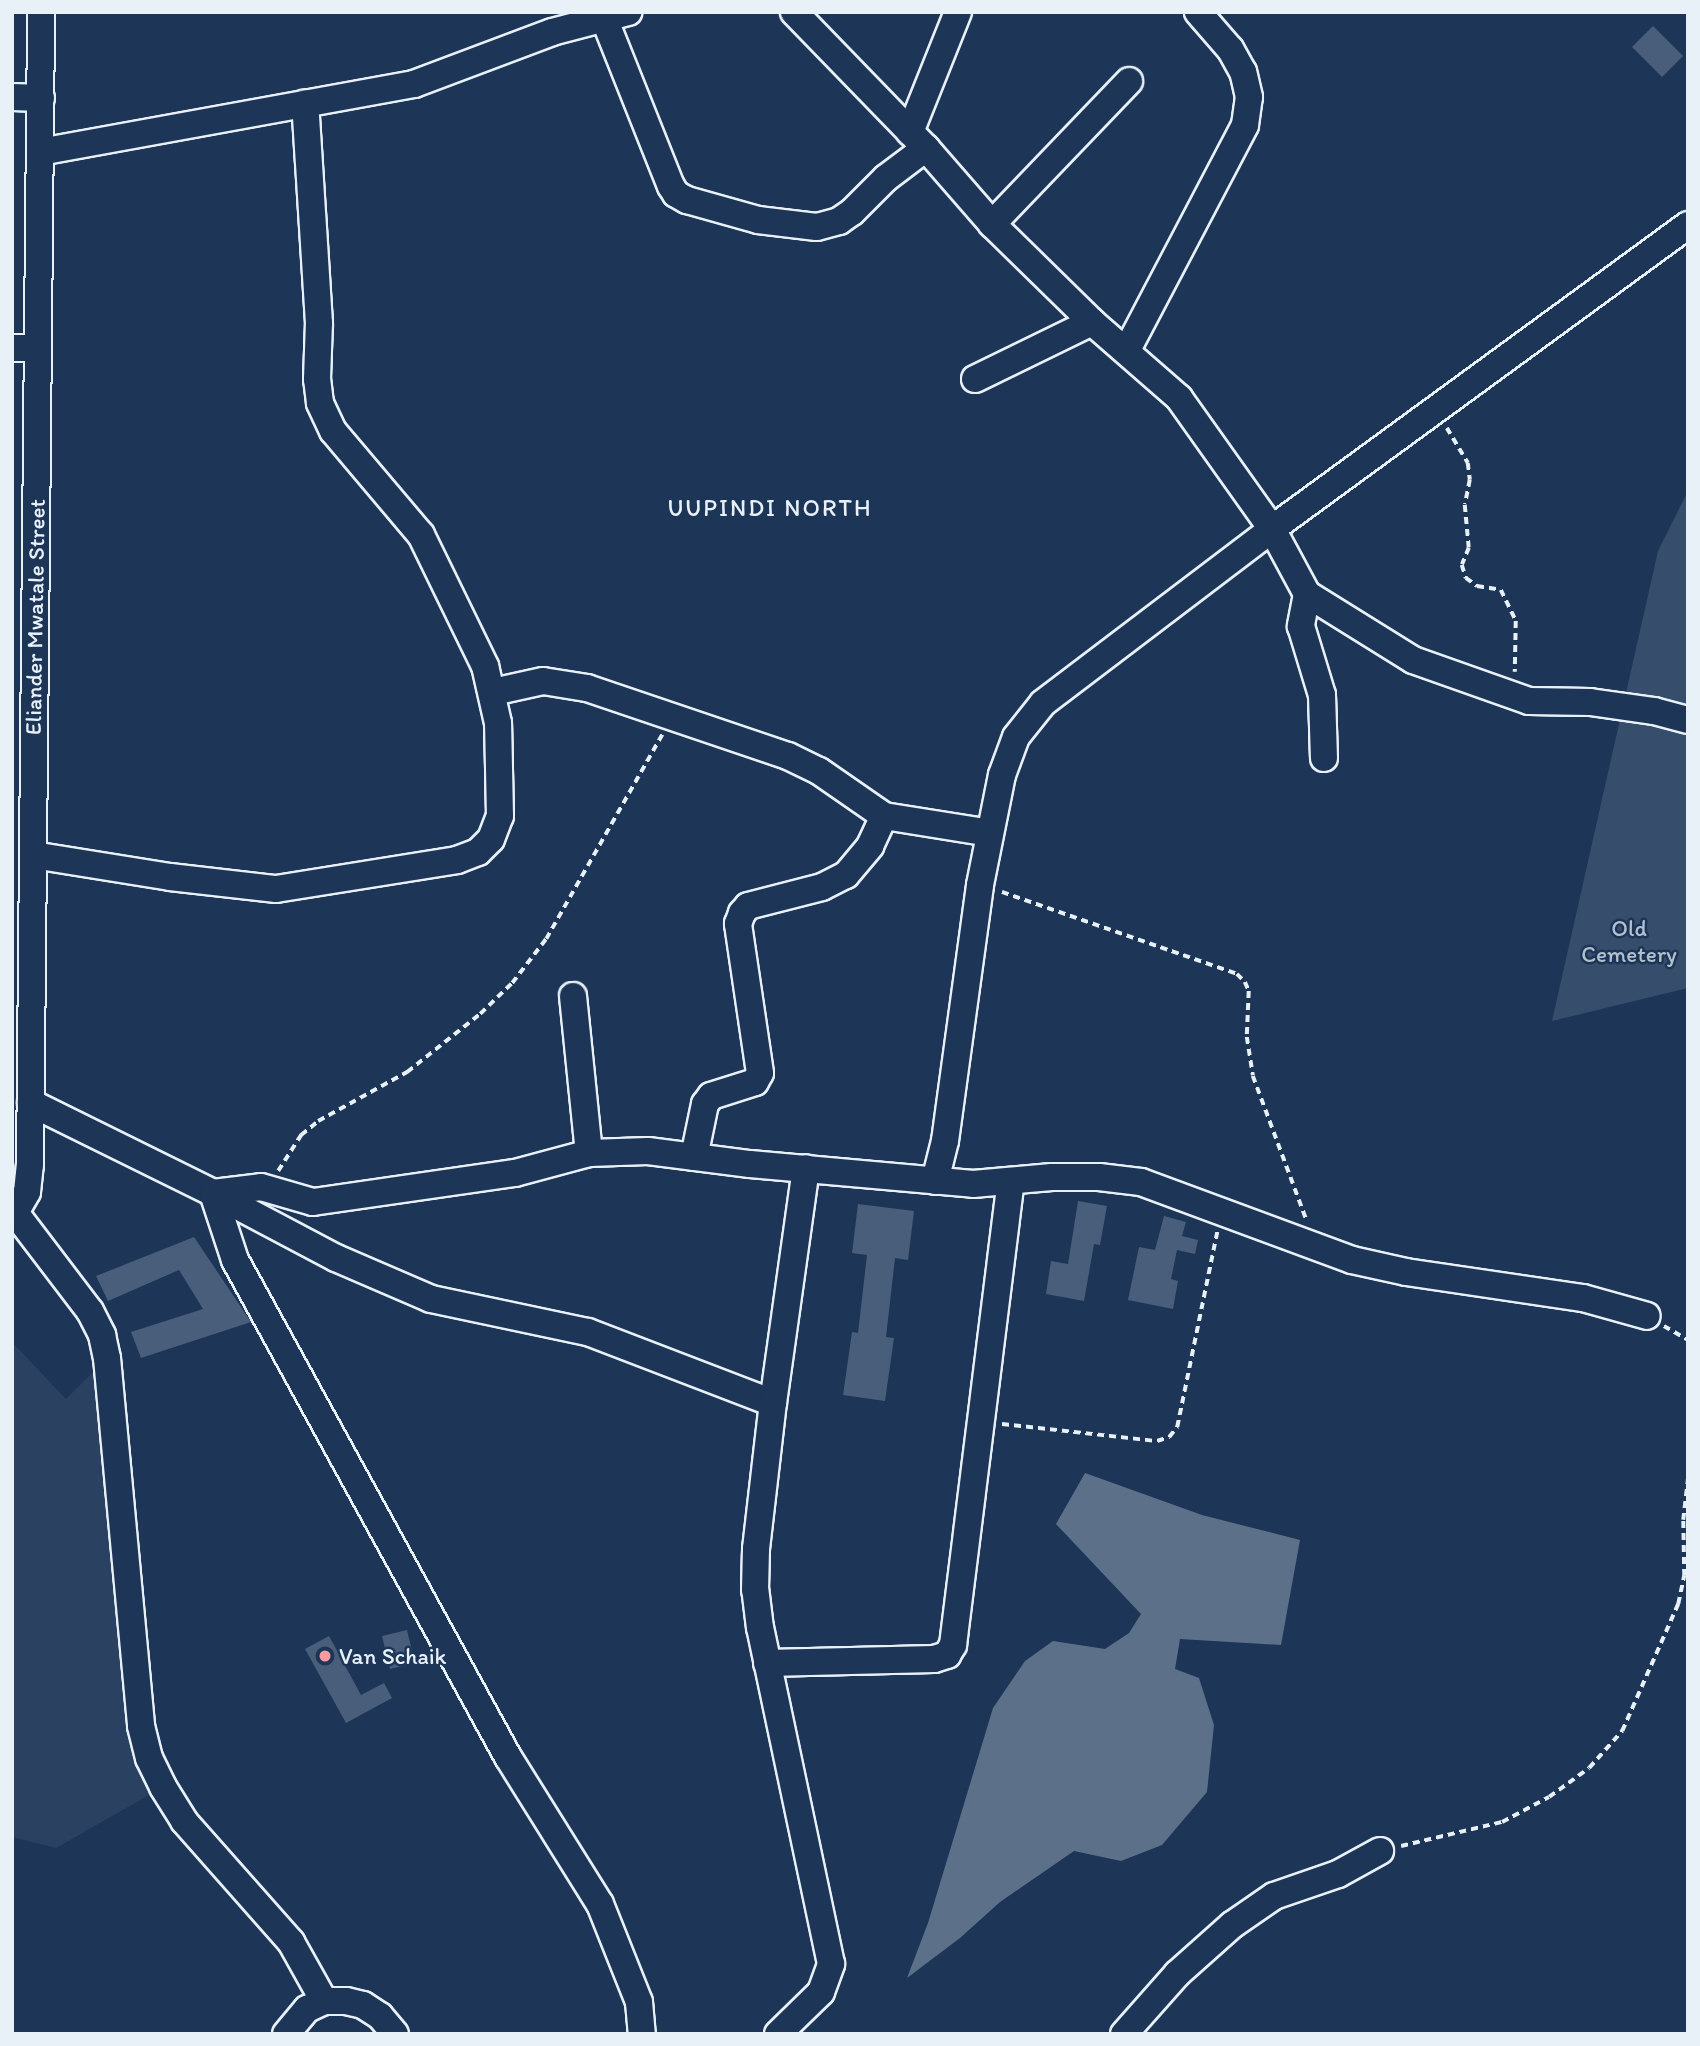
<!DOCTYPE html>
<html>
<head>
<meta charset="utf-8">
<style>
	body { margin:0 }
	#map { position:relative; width:1700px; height:2046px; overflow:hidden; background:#1d3557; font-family:Itim,sans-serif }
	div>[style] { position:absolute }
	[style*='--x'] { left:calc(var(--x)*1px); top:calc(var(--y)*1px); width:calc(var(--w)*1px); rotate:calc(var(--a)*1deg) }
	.built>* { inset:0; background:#2a4162 }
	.green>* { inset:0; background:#374d6c }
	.water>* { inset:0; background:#5d7089 }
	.building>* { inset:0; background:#495e7a }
	.path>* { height:3.5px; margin-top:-1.75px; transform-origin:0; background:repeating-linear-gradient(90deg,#e8f1f8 0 7px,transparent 0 12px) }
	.roads { filter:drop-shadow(2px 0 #e8f1f8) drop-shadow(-2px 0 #e8f1f8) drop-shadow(0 2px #e8f1f8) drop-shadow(0 -2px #e8f1f8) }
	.minor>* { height:26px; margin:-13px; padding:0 13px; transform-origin:13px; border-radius:13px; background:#1d3557 }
	.dots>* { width:19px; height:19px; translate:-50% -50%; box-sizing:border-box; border:4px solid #1d3557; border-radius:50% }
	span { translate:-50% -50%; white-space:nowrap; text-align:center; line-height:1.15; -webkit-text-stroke:5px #1d3557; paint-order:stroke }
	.street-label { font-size:23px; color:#e8f1f8 }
	.park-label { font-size:23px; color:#b3c0ce }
	.poi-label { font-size:23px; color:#e8f1f8 }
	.left { translate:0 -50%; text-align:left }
	.neighbourhood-label { font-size:24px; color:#e8f1f8; letter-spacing:2px }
	.frame { position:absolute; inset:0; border:14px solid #e8f1f8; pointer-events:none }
</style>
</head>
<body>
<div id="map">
	<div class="built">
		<i style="clip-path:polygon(12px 1342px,66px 1399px,107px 1358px,123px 1524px,163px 1787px,56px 1848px,12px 1837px)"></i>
	</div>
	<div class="green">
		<i style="clip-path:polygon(1688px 491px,1688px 988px,1552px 1021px,1658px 551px)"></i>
	</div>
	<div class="water">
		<i style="clip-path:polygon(1085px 1473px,1202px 1515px,1300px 1540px,1281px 1645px,1180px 1639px,1175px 1669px,1199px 1678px,1214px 1725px,1207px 1792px,1162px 1845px,1121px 1861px,1074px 1851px,1000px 1902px,960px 1938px,907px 1978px,928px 1923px,993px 1708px,1025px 1661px,1053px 1641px,1105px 1649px,1129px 1633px,1141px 1614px,1056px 1524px)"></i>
	</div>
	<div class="building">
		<i style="clip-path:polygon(1653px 26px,1683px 56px,1662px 77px,1632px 47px)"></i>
		<i style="clip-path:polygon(1078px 1201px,1107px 1206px,1100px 1245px,1094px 1244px,1084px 1301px,1046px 1294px,1051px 1261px,1068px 1264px)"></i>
		<i style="clip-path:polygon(858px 1204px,914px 1211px,908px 1260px,895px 1258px,886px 1337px,894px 1338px,885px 1401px,843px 1395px,852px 1332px,858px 1333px,867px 1255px,852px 1253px)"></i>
		<i style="clip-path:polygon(1164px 1216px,1186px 1222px,1182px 1236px,1198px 1240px,1195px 1254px,1177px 1250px,1171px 1279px,1178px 1281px,1173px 1309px,1128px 1300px,1139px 1247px,1155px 1250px)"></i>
		<i style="clip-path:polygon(194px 1237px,251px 1322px,141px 1358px,131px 1332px,203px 1309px,179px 1270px,108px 1301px,96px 1276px)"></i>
		<i style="clip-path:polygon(407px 1630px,415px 1663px,390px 1669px,382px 1636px)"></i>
		<i style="clip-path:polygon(329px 1636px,361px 1695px,384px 1683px,392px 1698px,346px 1723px,305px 1649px)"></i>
	</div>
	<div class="path">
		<i style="--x:1447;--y:428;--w:41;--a:59"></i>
		<i style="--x:1468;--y:463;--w:17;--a:83"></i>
		<i style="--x:1470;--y:480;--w:25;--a:101"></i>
		<i style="--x:1465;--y:505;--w:43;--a:84.7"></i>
		<i style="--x:1469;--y:548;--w:18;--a:112"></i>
		<i style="--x:1462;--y:565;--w:14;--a:73"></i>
		<i style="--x:1466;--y:578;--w:14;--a:36"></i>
		<i style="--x:1477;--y:586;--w:24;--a:9"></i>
		<i style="--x:1501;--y:590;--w:34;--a:64"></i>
		<i style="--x:1516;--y:621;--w:51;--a:91.1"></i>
		<i style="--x:1002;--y:892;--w:249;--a:19.2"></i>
		<i style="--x:1237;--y:974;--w:11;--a:45"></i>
		<i style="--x:1245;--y:982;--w:10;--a:66"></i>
		<i style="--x:1249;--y:991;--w:46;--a:92.5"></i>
		<i style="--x:1247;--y:1037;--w:39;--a:81"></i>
		<i style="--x:1253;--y:1076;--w:155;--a:69.6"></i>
		<i style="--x:278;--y:1171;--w:43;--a:-57.4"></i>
		<i style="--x:301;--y:1135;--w:22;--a:-39"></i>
		<i style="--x:318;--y:1121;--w:102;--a:-28.8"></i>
		<i style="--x:407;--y:1072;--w:93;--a:-38.5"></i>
		<i style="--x:480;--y:1014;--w:45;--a:-44.1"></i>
		<i style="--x:512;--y:983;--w:56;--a:-52.3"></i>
		<i style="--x:546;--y:939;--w:235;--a:-60.4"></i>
		<i style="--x:1664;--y:1326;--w:28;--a:30"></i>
		<i style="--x:1002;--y:1424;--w:156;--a:6.3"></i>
		<i style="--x:1157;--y:1441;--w:13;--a:-18"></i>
		<i style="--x:1169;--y:1437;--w:13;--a:-51"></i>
		<i style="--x:1177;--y:1427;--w:199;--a:-78.4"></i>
		<i style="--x:1401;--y:1846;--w:104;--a:-13.4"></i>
		<i style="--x:1502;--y:1822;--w:53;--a:-28"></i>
		<i style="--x:1549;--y:1797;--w:49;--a:-35.9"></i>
		<i style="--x:1589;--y:1768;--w:50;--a:-48.3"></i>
		<i style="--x:1622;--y:1731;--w:139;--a:-66.2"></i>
		<i style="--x:1678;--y:1604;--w:29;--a:-78"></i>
		<i style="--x:1684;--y:1576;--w:56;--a:-91"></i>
		<i style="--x:1683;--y:1520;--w:43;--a:-83.4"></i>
	</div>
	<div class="roads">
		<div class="minor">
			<i style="--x:794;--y:12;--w:190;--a:45.9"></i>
			<i style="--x:926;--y:148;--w:101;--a:49"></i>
			<i style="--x:992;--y:224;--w:140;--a:44.4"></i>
			<i style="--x:1092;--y:322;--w:116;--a:41.1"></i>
			<i style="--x:1179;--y:398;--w:161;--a:54.6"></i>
			<i style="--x:1272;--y:529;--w:74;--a:61.7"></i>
			<i style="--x:1307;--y:594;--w:125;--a:31.9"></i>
			<i style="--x:1413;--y:660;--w:123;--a:19.5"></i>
			<i style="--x:1529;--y:701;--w:61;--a:0.9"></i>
			<i style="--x:1590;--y:702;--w:65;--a:8"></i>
			<i style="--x:1654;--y:711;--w:35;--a:15"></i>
			<i style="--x:604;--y:18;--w:181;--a:68.3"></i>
			<i style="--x:671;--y:186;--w:9;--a:58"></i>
			<i style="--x:676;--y:194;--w:13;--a:29"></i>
			<i style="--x:687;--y:200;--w:74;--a:15.7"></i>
			<i style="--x:758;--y:220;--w:59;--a:6.8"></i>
			<i style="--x:817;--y:227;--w:23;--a:-15"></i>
			<i style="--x:839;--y:221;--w:16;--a:-35"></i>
			<i style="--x:852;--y:212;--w:48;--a:-45"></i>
			<i style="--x:886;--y:178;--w:50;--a:-36.9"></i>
			<i style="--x:12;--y:97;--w:29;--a:2"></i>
			<i style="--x:910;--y:132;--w:129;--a:-68.2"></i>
			<i style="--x:40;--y:152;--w:380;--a:-10.3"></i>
			<i style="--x:414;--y:84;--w:147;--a:-20.6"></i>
			<i style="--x:552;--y:32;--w:79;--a:-14.7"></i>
			<i style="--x:992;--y:224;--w:198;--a:-46.2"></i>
			<i style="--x:12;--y:348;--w:26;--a:0"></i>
			<i style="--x:1127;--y:350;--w:254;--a:-62.3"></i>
			<i style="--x:1245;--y:125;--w:28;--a:-82"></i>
			<i style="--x:1249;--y:97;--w:26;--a:-103"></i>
			<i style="--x:1243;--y:72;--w:26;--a:-119"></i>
			<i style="--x:1230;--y:49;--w:49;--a:-130.9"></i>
			<i style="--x:975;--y:379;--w:130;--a:-26"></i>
			<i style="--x:1307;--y:594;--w:33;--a:101"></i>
			<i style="--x:1301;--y:626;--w:72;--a:73.1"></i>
			<i style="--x:1322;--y:695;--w:63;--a:88.2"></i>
			<i style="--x:493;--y:692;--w:51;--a:-12.4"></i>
			<i style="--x:543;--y:681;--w:45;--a:9"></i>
			<i style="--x:587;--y:688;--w:212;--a:18.7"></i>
			<i style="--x:788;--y:756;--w:34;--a:26"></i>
			<i style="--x:819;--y:771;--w:79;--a:34.7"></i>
			<i style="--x:884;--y:816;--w:107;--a:9.1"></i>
			<i style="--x:33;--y:855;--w:139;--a:9.1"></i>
			<i style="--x:170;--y:877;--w:107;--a:6.5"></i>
			<i style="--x:276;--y:889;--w:183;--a:-9.1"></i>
			<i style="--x:457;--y:860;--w:22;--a:-21"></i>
			<i style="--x:478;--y:852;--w:18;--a:-45"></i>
			<i style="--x:491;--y:839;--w:25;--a:-69"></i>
			<i style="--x:500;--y:816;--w:93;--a:-91.2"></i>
			<i style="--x:498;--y:723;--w:58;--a:-102.8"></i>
			<i style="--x:485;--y:666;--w:146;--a:-116"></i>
			<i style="--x:421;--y:535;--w:136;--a:-130.2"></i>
			<i style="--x:333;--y:431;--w:31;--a:-115"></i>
			<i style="--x:320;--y:403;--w:24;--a:-97"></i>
			<i style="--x:317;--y:379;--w:56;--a:-88"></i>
			<i style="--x:319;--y:323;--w:220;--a:-93.6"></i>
			<i style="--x:573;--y:996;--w:158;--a:84.2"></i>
			<i style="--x:31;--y:1103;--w:203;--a:26.3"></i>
			<i style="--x:213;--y:1193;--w:139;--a:27.9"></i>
			<i style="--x:336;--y:1258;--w:103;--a:23.3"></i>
			<i style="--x:431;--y:1299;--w:160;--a:11.9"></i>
			<i style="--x:588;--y:1332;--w:198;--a:21"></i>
			<i style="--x:694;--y:1157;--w:54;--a:-78.3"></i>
			<i style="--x:705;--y:1104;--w:10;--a:-53"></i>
			<i style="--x:711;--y:1096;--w:46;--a:-17.7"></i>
			<i style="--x:755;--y:1082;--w:10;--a:-61"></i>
			<i style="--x:760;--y:1073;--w:151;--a:-98.4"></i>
			<i style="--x:738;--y:924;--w:12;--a:-70"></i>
			<i style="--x:742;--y:913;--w:9;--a:-49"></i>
			<i style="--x:748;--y:906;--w:76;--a:-14.4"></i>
			<i style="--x:822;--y:887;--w:27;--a:-27"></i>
			<i style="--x:846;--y:875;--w:38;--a:-50"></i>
			<i style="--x:870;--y:846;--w:33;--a:-65"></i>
			<i style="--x:935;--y:1181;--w:41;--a:-76"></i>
			<i style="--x:945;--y:1141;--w:258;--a:-82.2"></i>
			<i style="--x:980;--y:885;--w:112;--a:-78.7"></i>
			<i style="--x:1002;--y:775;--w:40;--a:-69.8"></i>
			<i style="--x:1016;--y:737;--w:43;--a:-51.5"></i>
			<i style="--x:1043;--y:703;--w:288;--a:-37.2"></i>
			<i style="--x:1272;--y:529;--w:515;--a:-36.16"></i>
			<i style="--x:213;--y:1193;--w:48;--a:-7.1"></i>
			<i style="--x:261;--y:1187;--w:54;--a:16.1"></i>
			<i style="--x:313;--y:1202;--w:204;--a:-8.2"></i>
			<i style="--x:515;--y:1173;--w:77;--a:-15.1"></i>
			<i style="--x:589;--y:1153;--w:59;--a:-1.9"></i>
			<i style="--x:648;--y:1151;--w:103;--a:7.3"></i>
			<i style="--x:750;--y:1164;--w:224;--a:5.1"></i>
			<i style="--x:973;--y:1184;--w:79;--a:-5.1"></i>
			<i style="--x:1052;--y:1177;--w:47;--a:0"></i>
			<i style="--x:1099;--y:1177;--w:42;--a:6.8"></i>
			<i style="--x:1141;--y:1182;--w:225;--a:20.3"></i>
			<i style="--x:1352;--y:1260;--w:55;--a:12.5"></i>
			<i style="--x:1406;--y:1272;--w:179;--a:8.4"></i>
			<i style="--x:1583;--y:1298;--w:66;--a:15.7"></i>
			<i style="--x:213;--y:1193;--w:71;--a:71.8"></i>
			<i style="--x:235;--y:1260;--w:567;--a:61.22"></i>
			<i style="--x:508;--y:1757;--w:173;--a:58"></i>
			<i style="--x:600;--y:1904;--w:105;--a:68.3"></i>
			<i style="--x:639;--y:2002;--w:32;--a:85"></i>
			<i style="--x:16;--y:1214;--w:122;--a:52.7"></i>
			<i style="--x:90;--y:1311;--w:27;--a:63"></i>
			<i style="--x:102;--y:1335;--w:24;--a:78"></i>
			<i style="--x:107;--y:1358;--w:370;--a:84.7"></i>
			<i style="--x:141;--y:1726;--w:33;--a:76"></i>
			<i style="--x:149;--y:1758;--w:32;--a:64"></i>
			<i style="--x:163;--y:1787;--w:40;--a:58"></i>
			<i style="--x:184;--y:1821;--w:162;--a:48.5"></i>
			<i style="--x:291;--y:1942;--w:68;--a:60.8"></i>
			<i style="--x:12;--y:1218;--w:30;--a:-60"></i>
			<i style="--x:27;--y:1192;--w:27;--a:-84"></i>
			<i style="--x:30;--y:1165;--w:1153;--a:-89.45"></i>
			<i style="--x:767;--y:1663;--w:167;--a:-1.4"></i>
			<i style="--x:934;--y:1659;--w:14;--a:-17"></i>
			<i style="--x:947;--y:1655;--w:12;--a:-59"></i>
			<i style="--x:953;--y:1645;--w:467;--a:-82.9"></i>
			<i style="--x:286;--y:2034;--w:33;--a:-50"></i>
			<i style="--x:307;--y:2009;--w:19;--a:-25"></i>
			<i style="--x:324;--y:2001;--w:22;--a:0"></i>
			<i style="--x:346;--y:2001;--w:17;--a:13"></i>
			<i style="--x:363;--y:2005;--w:20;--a:33"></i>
			<i style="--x:380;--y:2016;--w:23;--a:50"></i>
			<i style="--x:778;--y:2034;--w:60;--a:-44.3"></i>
			<i style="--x:821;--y:1992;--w:30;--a:-70"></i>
			<i style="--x:831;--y:1964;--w:343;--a:-101.9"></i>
			<i style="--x:760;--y:1628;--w:38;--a:-97"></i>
			<i style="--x:755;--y:1590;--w:41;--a:-88.6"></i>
			<i style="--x:756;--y:1549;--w:147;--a:-83.4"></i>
			<i style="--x:773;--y:1403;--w:237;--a:-82"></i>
			<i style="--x:1124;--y:2034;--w:80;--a:-48.5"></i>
			<i style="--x:1177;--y:1974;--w:74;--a:-41.7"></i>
			<i style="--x:1232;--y:1925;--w:51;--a:-34.6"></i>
			<i style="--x:1274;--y:1896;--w:68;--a:-19"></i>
			<i style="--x:1338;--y:1874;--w:48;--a:-28.7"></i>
		</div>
	</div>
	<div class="dots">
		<i style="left:325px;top:1656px;background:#ff9aa2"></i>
	</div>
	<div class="street-label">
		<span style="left:35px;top:617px;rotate:-89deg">Eliander Mwatale Street</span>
	</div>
	<div class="park-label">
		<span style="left:1629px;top:941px">Old<br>Cemetery</span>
	</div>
	<div class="poi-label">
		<span class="left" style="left:339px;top:1656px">Van Schaik</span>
	</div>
	<div class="neighbourhood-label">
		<span style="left:770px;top:508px">UUPINDI NORTH</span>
	</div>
	<div class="frame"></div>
</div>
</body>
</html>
